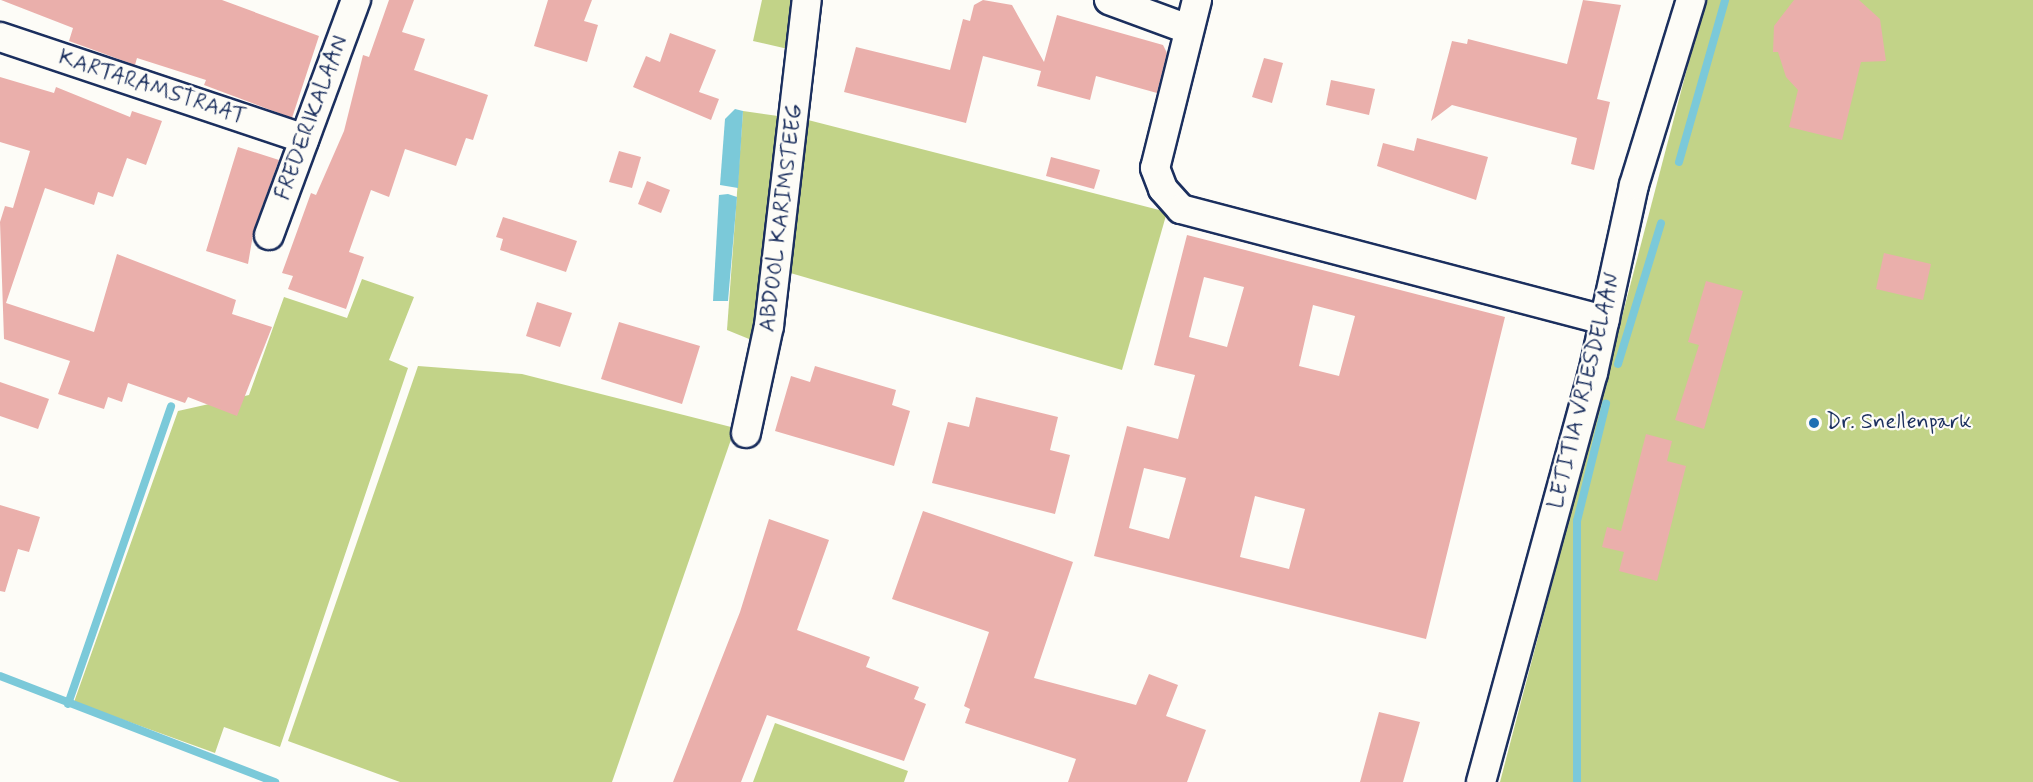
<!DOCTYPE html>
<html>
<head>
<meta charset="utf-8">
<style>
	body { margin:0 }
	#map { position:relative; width:2033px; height:782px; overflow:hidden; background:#fdfcf7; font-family:Mynerve,sans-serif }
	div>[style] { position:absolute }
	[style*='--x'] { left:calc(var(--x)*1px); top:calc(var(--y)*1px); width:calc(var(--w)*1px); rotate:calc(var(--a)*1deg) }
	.green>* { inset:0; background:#c2d388 }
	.water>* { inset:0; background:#7bc9d9 }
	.stream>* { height:8px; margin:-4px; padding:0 4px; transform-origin:4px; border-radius:4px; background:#7bc9d9 }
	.building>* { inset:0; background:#eaafab }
	.roads { filter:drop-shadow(2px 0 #1b2f5e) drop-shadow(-2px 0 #1b2f5e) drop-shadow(0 2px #1b2f5e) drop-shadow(0 -2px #1b2f5e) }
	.street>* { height:28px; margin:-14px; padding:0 14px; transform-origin:14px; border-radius:14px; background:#fdfcf7 }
	.dots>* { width:16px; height:16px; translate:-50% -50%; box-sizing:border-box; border:3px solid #fdfcf7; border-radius:50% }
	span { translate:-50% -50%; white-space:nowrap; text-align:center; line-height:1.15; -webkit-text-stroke:4.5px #fdfcf7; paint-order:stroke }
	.street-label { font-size:22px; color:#1b2f5e }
	.poi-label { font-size:22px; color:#1b2f5e }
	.left { translate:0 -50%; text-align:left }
</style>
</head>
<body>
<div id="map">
	<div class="green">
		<i style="clip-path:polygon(762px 0,800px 0,788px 49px,753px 41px)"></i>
		<i style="clip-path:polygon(1705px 0,2033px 0,2033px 782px,1500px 782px)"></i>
		<i style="clip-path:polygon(743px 111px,785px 117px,754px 341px,727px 330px)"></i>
		<i style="clip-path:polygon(808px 120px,1167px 212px,1122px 370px,787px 272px)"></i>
		<i style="clip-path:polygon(362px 279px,414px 297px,389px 360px,408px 368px,280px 747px,224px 727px,215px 753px,74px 702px,178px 411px,249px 395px,284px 297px,347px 318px)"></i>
		<i style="clip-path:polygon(418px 366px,522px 374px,735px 428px,612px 782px,400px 782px,288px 741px)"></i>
		<i style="clip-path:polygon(775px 723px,908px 771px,904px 782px,753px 782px)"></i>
	</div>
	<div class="water">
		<i style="clip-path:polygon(735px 109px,743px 111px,738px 188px,720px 185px,725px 119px)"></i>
		<i style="clip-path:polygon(728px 194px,737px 197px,728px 301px,713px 301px,719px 195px)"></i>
	</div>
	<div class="stream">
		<i style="--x:1679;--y:162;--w:168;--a:-74.1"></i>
		<i style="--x:1618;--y:364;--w:147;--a:-73"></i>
		<i style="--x:0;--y:676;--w:295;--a:21.1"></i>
		<i style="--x:68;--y:704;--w:315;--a:-70.9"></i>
		<i style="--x:1577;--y:782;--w:261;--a:-90"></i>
		<i style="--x:1577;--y:521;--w:121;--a:-76.1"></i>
	</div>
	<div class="building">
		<i style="clip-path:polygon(1px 0,222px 0,319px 36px,292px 118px,204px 85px,206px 80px,137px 58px,135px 65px,69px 41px,73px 28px)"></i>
		<i style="clip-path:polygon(389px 0,414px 0,402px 32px,425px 39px,414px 70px,488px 95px,473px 140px,466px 138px,456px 166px,405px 149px,389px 197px,371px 190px,349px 252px,364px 257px,346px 309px,288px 289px,293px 276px,282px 273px,311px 193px,316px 195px,344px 131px,363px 55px,369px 57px)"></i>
		<i style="clip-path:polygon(548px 0,592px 0,584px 21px,598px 25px,587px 62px,534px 46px)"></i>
		<i style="clip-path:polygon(983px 0,1012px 5px,1044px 62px,1057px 15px,1163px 45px,1167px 53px,1157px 93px,1096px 76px,1090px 100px,1037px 86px,1041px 71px,983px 56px,966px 123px,844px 92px,856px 47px,950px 70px,963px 19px,970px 21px,974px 5px)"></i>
		<i style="clip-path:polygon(1583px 0,1621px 5px,1597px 99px,1610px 102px,1594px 170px,1571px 164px,1577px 138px,1452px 105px,1431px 121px,1452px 41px,1467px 44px,1468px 39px,1567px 64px)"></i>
		<i style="clip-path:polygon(1794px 0,1859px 0,1880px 19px,1886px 61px,1861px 62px,1842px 140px,1789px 127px,1798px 90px,1786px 77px,1778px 52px,1773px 52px,1774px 26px)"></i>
		<i style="clip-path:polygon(670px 33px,716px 50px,699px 92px,719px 99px,711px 120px,633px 87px,646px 56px,660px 62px)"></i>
		<i style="clip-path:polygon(1264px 58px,1283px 63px,1272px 103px,1252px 97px)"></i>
		<i style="clip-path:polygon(0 77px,54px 93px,56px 87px,130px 117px,132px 111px,162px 121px,146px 165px,127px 158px,113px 197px,98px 192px,94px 205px,45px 188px,6px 303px,94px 332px,117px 254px,236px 300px,232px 314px,272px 327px,237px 416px,188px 397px,185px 403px,128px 383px,122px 402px,108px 397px,104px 409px,58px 394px,70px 361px,4px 339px,0 222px,5px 206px,13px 208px,30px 151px,0 142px)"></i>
		<i style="clip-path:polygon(1331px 80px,1375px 89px,1369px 115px,1326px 105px)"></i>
		<i style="clip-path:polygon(1417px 138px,1488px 157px,1476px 200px,1377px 166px,1383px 143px,1414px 151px)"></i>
		<i style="clip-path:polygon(238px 147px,279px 160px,254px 229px,248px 264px,206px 251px)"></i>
		<i style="clip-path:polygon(619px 151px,641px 157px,632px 188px,609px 182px)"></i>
		<i style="clip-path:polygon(1051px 157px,1100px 170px,1094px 189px,1046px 176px)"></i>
		<i style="clip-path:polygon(647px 181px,670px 190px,661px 213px,638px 204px)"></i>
		<i style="clip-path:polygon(503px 217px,577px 241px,566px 272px,500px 250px,503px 239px,496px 237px)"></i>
		<i style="clip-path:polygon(evenodd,1187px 235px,1505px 317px,1426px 639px,1094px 556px,1127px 426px,1178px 439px,1195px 375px,1154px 365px,1187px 235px,1204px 277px,1244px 287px,1227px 347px,1189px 337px,1204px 277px,1187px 235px,1313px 305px,1355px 316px,1339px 376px,1299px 366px,1313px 305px,1187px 235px,1144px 468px,1186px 478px,1169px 539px,1129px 528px,1144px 468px,1187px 235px,1255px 496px,1305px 509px,1289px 569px,1240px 557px,1255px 496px)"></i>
		<i style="clip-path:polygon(1884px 253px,1931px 264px,1923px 300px,1876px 289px)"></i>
		<i style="clip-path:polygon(1706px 281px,1743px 291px,1704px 429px,1675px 420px,1699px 345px,1688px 342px)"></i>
		<i style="clip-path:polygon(537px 302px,572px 313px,560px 347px,526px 336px)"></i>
		<i style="clip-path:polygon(619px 322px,700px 346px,682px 404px,601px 379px)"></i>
		<i style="clip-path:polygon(815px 366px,896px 390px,892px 405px,910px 411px,894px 466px,775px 431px,791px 376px,810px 382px)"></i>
		<i style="clip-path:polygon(0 382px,49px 399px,38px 429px,0 416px)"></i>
		<i style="clip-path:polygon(976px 397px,1058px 417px,1050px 450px,1070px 455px,1055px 514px,932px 483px,948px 422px,969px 427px)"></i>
		<i style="clip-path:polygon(1646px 434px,1672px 441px,1667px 461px,1686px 466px,1657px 581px,1619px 571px,1624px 552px,1602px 547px,1607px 527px,1621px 531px)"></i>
		<i style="clip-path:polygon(0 505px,40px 517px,29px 552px,18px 549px,5px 592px,0 591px)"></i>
		<i style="clip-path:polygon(923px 511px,1073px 562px,1034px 678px,1136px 705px,1149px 674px,1178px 685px,1166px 716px,1206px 730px,1187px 782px,1068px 782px,1076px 759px,965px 723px,970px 709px,964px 706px,989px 632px,892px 599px)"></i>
		<i style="clip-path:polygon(769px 519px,829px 540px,797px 630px,870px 657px,866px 667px,919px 687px,914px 699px,926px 704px,904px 761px,767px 715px,741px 782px,673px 782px,740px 612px)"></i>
		<i style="clip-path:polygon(1379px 712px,1420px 722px,1403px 782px,1360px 782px)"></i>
	</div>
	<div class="roads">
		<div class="street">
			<i style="--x:1109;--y:0;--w:84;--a:20.2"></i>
			<i style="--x:1197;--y:0;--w:173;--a:104"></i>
			<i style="--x:1155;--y:168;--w:22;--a:69"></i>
			<i style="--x:1163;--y:189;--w:27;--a:48"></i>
			<i style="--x:1181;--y:209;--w:438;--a:14.7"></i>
			<i style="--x:0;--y:37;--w:321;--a:18.5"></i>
			<i style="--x:269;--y:235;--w:251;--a:-69.7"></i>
			<i style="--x:746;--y:433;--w:109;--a:-77.9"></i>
			<i style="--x:769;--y:326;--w:328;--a:-83.4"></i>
			<i style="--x:1481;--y:782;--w:424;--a:-74.7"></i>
			<i style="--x:1593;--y:373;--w:192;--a:-77.7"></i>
			<i style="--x:1634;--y:185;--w:194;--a:-72.9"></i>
		</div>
	</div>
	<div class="dots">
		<i style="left:1814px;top:423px;background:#1f6fb2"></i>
	</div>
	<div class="street-label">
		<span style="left:152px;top:88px;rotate:18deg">KARTARAMSTRAAT</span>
		<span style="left:312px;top:118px;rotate:-70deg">FREDERIKALAAN</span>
		<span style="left:782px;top:218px;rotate:-83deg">ABDOOL KARIMSTEEG</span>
		<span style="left:1585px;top:391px;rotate:-76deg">LETITIA VRIESDELAAN</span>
	</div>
	<div class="poi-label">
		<span class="left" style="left:1826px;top:423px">Dr. Snellenpark</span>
	</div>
</div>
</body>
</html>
